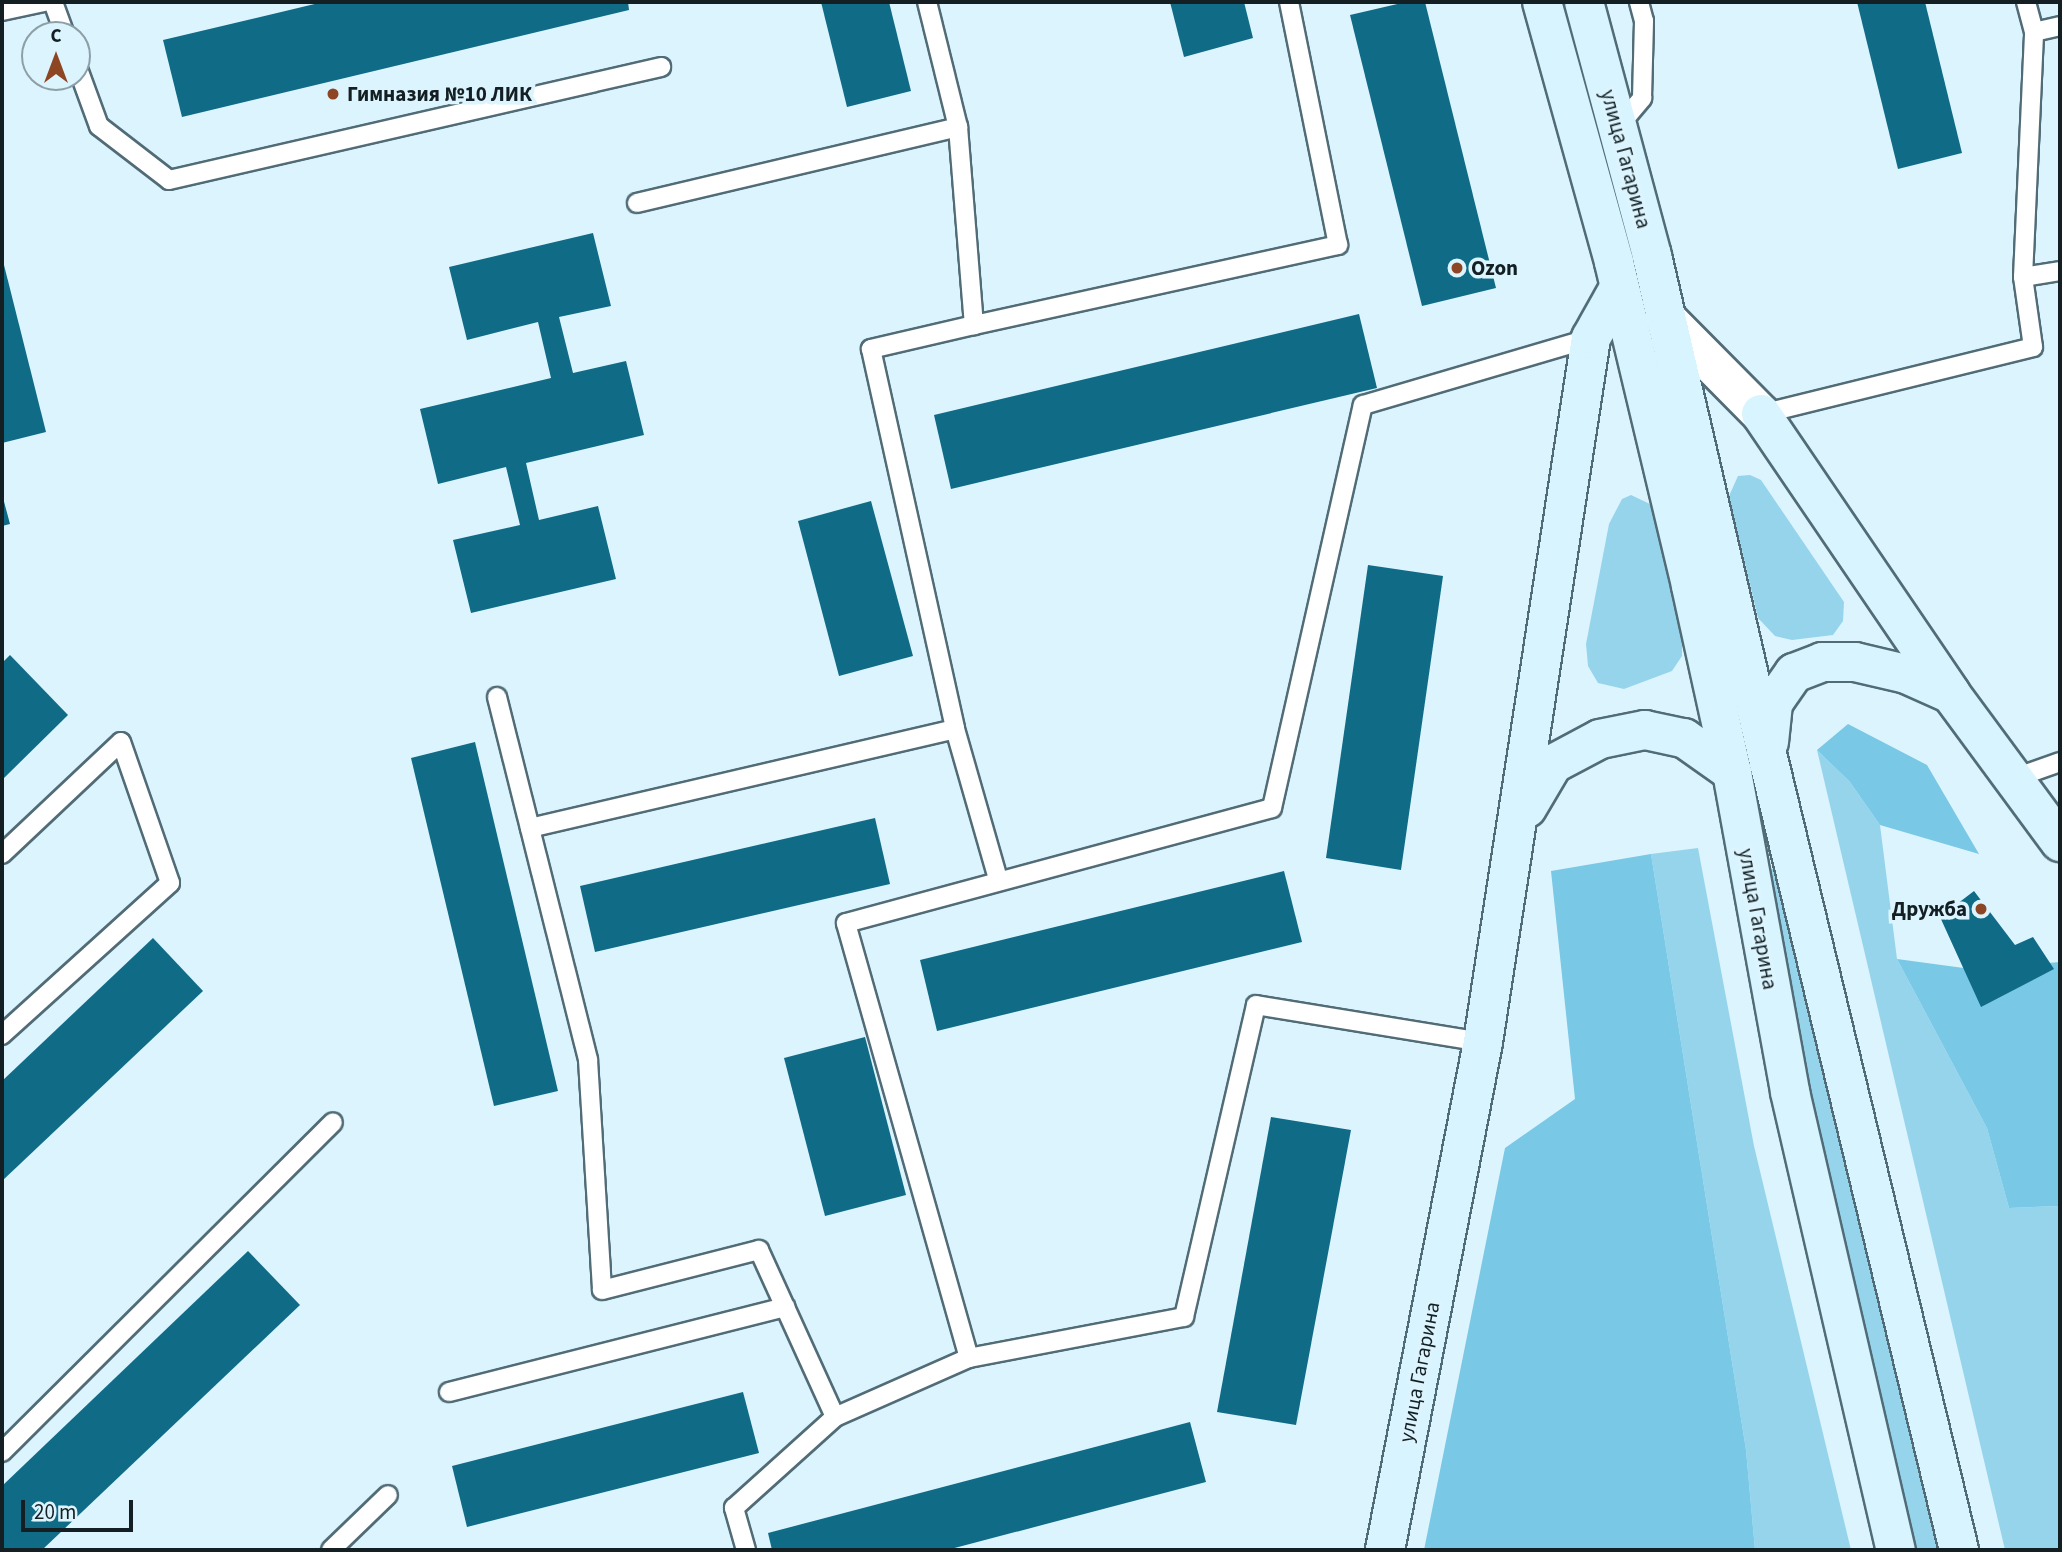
<!DOCTYPE html>
<html>
<head>
<meta charset="utf-8">
<style>
	body { margin:0 }
	#map { position:relative; width:2062px; height:1552px; overflow:hidden; background:#dcf4fe; font-family:"Source Sans 3",sans-serif }
	div>[style] { position:absolute }
	[style*='--x'] { left:calc(var(--x)*1px); top:calc(var(--y)*1px); width:calc(var(--w)*1px); rotate:calc(var(--a)*1deg) }
	.green>* { inset:0; background:#96d4ec }
	.forest>* { inset:0; background:#79c8e5 }
	.building>* { inset:0; background:#106b86 }
	.roads { filter:drop-shadow(2px 0 #516c77) drop-shadow(-2px 0 #516c77) drop-shadow(0 2px #516c77) drop-shadow(0 -2px #516c77) }
	.service>* { height:18px; margin:-9px; padding:0 9px; transform-origin:9px; border-radius:9px; background:#fff }
	.tertiary>* { height:38px; margin:-19px; padding:0 19px; transform-origin:19px; border-radius:19px; background:#fff }
	.secondary>* { height:38px; margin:-19px; padding:0 19px; transform-origin:19px; border-radius:19px; background:#d8f4fe }
	.dots>* { width:19px; height:19px; translate:-50% -50%; box-sizing:border-box; border:4px solid #dcf4fe; border-radius:50% }
	span { translate:-50% -50%; white-space:nowrap; text-align:center; line-height:1.15; -webkit-text-stroke:7px #dcf4fe; paint-order:stroke }
	.poi-label { font-size:21px; color:#131f23; font-weight:700 }
	.left { translate:0 -50%; text-align:left }
	.right { translate:-100% -50%; text-align:right }
	.street-label { font-size:21px; color:#131f23 }
	.frame { position:absolute; inset:0; border:4px solid #131f23; pointer-events:none }
	.north { position:absolute; left:21px; top:21px; width:70px; height:70px; box-sizing:border-box; background:#dcf4fe; border:2px solid #8c9fa6; border-radius:50%; rotate:0deg; font-size:19px; font-weight:700; line-height:28px; text-align:center; color:#131f23 }
	.north::after { content:''; display:block; margin:auto; width:24px; height:32px; background:#8d4524; clip-path:polygon(50% 0,100% 100%,50% 72%,0 100%) }
	.scale { position:absolute; left:21px; top:1500px; width:112px; height:32px; box-sizing:border-box; border:4px solid #131f23; border-top:0; padding-left:9px; font-size:21px; line-height:24px; white-space:nowrap; color:#131f23; -webkit-text-stroke:5px #dcf4fe; paint-order:stroke }
</style>
</head>
<body>
<div id="map">
	<div class="green">
		<i style="clip-path:polygon(1750px 475px,1761px 480px,1844px 602px,1843px 621px,1833px 635px,1792px 640px,1775px 636px,1758px 618px,1729px 496px,1738px 476px)"></i>
		<i style="clip-path:polygon(1631px 495px,1652px 505px,1682px 636px,1682px 656px,1672px 671px,1624px 689px,1598px 683px,1588px 666px,1586px 644px,1609px 524px,1622px 499px)"></i>
		<i style="clip-path:polygon(1817px 750px,1850px 782px,1880px 825px,1897px 959px,1987px 1128px,2009px 1208px,2060px 1206px,2060px 1550px,2005px 1550px)"></i>
		<i style="clip-path:polygon(1698px 848px,1754px 1146px,1851px 1550px,1755px 1550px,1746px 1450px,1651px 854px)"></i>
		<i style="clip-path:polygon(1779px 867px,1940px 1550px,1917px 1550px,1810px 1091px,1767px 870px)"></i>
	</div>
	<div class="forest">
		<i style="clip-path:polygon(1848px 724px,1927px 765px,1979px 854px,1880px 825px,1850px 782px,1817px 750px)"></i>
		<i style="clip-path:polygon(1651px 854px,1746px 1450px,1755px 1550px,1424px 1550px,1505px 1148px,1575px 1099px,1551px 871px)"></i>
		<i style="clip-path:polygon(1897px 959px,1971px 969px,2060px 962px,2060px 1206px,2009px 1208px,1987px 1128px)"></i>
	</div>
	<div class="building">
		<i style="clip-path:polygon(323px 2px,628px 2px,629px 10px,182px 117px,163px 40px)"></i>
		<i style="clip-path:polygon(821px 2px,889px 2px,911px 91px,847px 107px)"></i>
		<i style="clip-path:polygon(1170px 2px,1244px 2px,1253px 38px,1184px 57px)"></i>
		<i style="clip-path:polygon(1406px 2px,1425px 2px,1496px 288px,1422px 306px,1350px 15px)"></i>
		<i style="clip-path:polygon(1857px 2px,1925px 2px,1962px 153px,1898px 169px)"></i>
		<i style="clip-path:polygon(593px 233px,611px 306px,559px 317px,573px 373px,626px 361px,644px 435px,526px 463px,539px 520px,598px 506px,616px 579px,471px 613px,453px 540px,520px 525px,506px 467px,438px 484px,420px 409px,551px 378px,538px 322px,467px 340px,449px 267px)"></i>
		<i style="clip-path:polygon(2px 257px,46px 432px,2px 443px)"></i>
		<i style="clip-path:polygon(1359px 314px,1377px 388px,951px 489px,934px 415px)"></i>
		<i style="clip-path:polygon(2px 494px,10px 524px,2px 526px)"></i>
		<i style="clip-path:polygon(871px 501px,913px 656px,839px 676px,798px 521px)"></i>
		<i style="clip-path:polygon(1368px 565px,1443px 576px,1401px 870px,1326px 858px)"></i>
		<i style="clip-path:polygon(10px 655px,68px 715px,2px 780px,2px 663px)"></i>
		<i style="clip-path:polygon(475px 742px,558px 1091px,494px 1106px,411px 758px)"></i>
		<i style="clip-path:polygon(875px 818px,890px 884px,595px 952px,580px 886px)"></i>
		<i style="clip-path:polygon(1284px 871px,1302px 942px,937px 1031px,920px 960px)"></i>
		<i style="clip-path:polygon(1974px 891px,2015px 945px,2033px 937px,2054px 969px,1981px 1007px,1940px 917px)"></i>
		<i style="clip-path:polygon(153px 938px,203px 991px,2px 1181px,2px 1081px)"></i>
		<i style="clip-path:polygon(865px 1037px,906px 1195px,825px 1216px,784px 1058px)"></i>
		<i style="clip-path:polygon(1271px 1117px,1351px 1130px,1296px 1425px,1217px 1412px)"></i>
		<i style="clip-path:polygon(248px 1251px,300px 1305px,42px 1550px,2px 1550px,2px 1486px)"></i>
		<i style="clip-path:polygon(743px 1392px,759px 1453px,467px 1527px,452px 1466px)"></i>
		<i style="clip-path:polygon(1190px 1422px,1206px 1482px,947px 1550px,772px 1550px,768px 1533px)"></i>
	</div>
	<div class="roads">
		<div class="service">
			<i style="--x:53;--y:2;--w:35;--a:70"></i>
			<i style="--x:2026;--y:2;--w:31;--a:75"></i>
			<i style="--x:2034;--y:32;--w:27;--a:-13"></i>
			<i style="--x:2;--y:11;--w:43;--a:-12.1"></i>
			<i style="--x:77;--y:66;--w:64;--a:69.9"></i>
			<i style="--x:99;--y:126;--w:88;--a:37.6"></i>
			<i style="--x:169;--y:180;--w:505;--a:-12.94"></i>
			<i style="--x:958;--y:127;--w:199;--a:85.4"></i>
			<i style="--x:974;--y:325;--w:373;--a:-12.4"></i>
			<i style="--x:1338;--y:245;--w:248;--a:-101.4"></i>
			<i style="--x:1618;--y:127;--w:38;--a:-50"></i>
			<i style="--x:1642;--y:98;--w:77;--a:-88.5"></i>
			<i style="--x:1644;--y:21;--w:20;--a:-105"></i>
			<i style="--x:637;--y:203;--w:330;--a:-13.3"></i>
			<i style="--x:958;--y:127;--w:129;--a:-103.9"></i>
			<i style="--x:2023;--y:277;--w:245;--a:-87.4"></i>
			<i style="--x:974;--y:325;--w:106;--a:166.9"></i>
			<i style="--x:871;--y:349;--w:389;--a:77.5"></i>
			<i style="--x:955;--y:729;--w:156;--a:74"></i>
			<i style="--x:1761;--y:414;--w:280;--a:-13.8"></i>
			<i style="--x:2033;--y:347;--w:71;--a:-98.1"></i>
			<i style="--x:2023;--y:277;--w:37;--a:-9"></i>
			<i style="--x:497;--y:697;--w:374;--a:75.9"></i>
			<i style="--x:588;--y:1060;--w:230;--a:86.5"></i>
			<i style="--x:602;--y:1290;--w:162;--a:-14.3"></i>
			<i style="--x:759;--y:1250;--w:183;--a:65.5"></i>
			<i style="--x:2012;--y:779;--w:51;--a:-19.5"></i>
			<i style="--x:530;--y:828;--w:436;--a:-13.1"></i>
			<i style="--x:2;--y:854;--w:163;--a:-43.3"></i>
			<i style="--x:121;--y:742;--w:149;--a:70.8"></i>
			<i style="--x:170;--y:883;--w:227;--a:137.9"></i>
			<i style="--x:969;--y:1358;--w:219;--a:-10.8"></i>
			<i style="--x:1184;--y:1317;--w:320;--a:-77"></i>
			<i style="--x:1256;--y:1005;--w:230;--a:9.3"></i>
			<i style="--x:449;--y:1392;--w:347;--a:-14.2"></i>
			<i style="--x:2;--y:1452;--w:467;--a:-44.9"></i>
			<i style="--x:331;--y:1550;--w:79;--a:-44"></i>
			<i style="--x:746;--y:1550;--w:44;--a:-105.9"></i>
			<i style="--x:734;--y:1508;--w:136;--a:-42"></i>
			<i style="--x:835;--y:1417;--w:146;--a:-23.8"></i>
			<i style="--x:969;--y:1358;--w:452;--a:-105.8"></i>
			<i style="--x:846;--y:923;--w:441;--a:-15.1"></i>
			<i style="--x:1272;--y:808;--w:413;--a:-77.3"></i>
			<i style="--x:1363;--y:405;--w:238;--a:-16.4"></i>
		</div>
		<div class="tertiary">
			<i style="--x:1665;--y:317;--w:136;--a:45.3"></i>
		</div>
		<div class="secondary">
			<i style="--x:1542;--y:2;--w:270;--a:74.5"></i>
			<i style="--x:1614;--y:262;--w:333;--a:76.6"></i>
			<i style="--x:1691;--y:586;--w:190;--a:77.6"></i>
			<i style="--x:1732;--y:772;--w:325;--a:79.7"></i>
			<i style="--x:1790;--y:1092;--w:470;--a:77"></i>
			<i style="--x:1584;--y:2;--w:263;--a:75"></i>
			<i style="--x:1652;--y:256;--w:515;--a:76.99"></i>
			<i style="--x:1768;--y:758;--w:815;--a:76.44"></i>
			<i style="--x:1761;--y:414;--w:338;--a:55.8"></i>
			<i style="--x:1951;--y:694;--w:184;--a:53.6"></i>
			<i style="--x:1769;--y:742;--w:39;--a:-84"></i>
			<i style="--x:1773;--y:703;--w:37;--a:-55"></i>
			<i style="--x:1794;--y:673;--w:30;--a:-21"></i>
			<i style="--x:1822;--y:662;--w:33;--a:0"></i>
			<i style="--x:1855;--y:662;--w:52;--a:13.2"></i>
			<i style="--x:1906;--y:674;--w:49;--a:24"></i>
			<i style="--x:1527;--y:808;--w:51;--a:-59.4"></i>
			<i style="--x:1553;--y:764;--w:53;--a:-28"></i>
			<i style="--x:1600;--y:739;--w:46;--a:-11.3"></i>
			<i style="--x:1645;--y:730;--w:40;--a:12"></i>
			<i style="--x:1684;--y:738;--w:59;--a:35.3"></i>
			<i style="--x:1385;--y:1550;--w:517;--a:-79.08"></i>
			<i style="--x:1483;--y:1042;--w:712;--a:-81.28"></i>
			<i style="--x:1591;--y:338;--w:57;--a:-60.8"></i>
		</div>
	</div>
	<div class="dots">
		<i style="left:333px;top:94px;background:#8d4524"></i>
		<i style="left:1457px;top:268px;background:#8d4524"></i>
		<i style="left:1981px;top:909px;background:#8d4524"></i>
	</div>
	<div class="poi-label">
		<span class="left" style="left:347px;top:94px">Гимназия №10 ЛИК</span>
		<span class="left" style="left:1471px;top:268px">Ozon</span>
		<span class="right" style="left:1967px;top:909px">Дружба</span>
	</div>
	<div class="street-label">
		<span style="left:1626px;top:159px;rotate:75deg">улица Гагарина</span>
		<span style="left:1758px;top:919px;rotate:80deg">улица Гагарина</span>
		<span style="left:1419px;top:1372px;rotate:-79deg">улица Гагарина</span>
	</div>
	<div class="frame"></div>
	<div class="north">С</div>
	<div class="scale">20 m</div>
</div>
</body>
</html>
